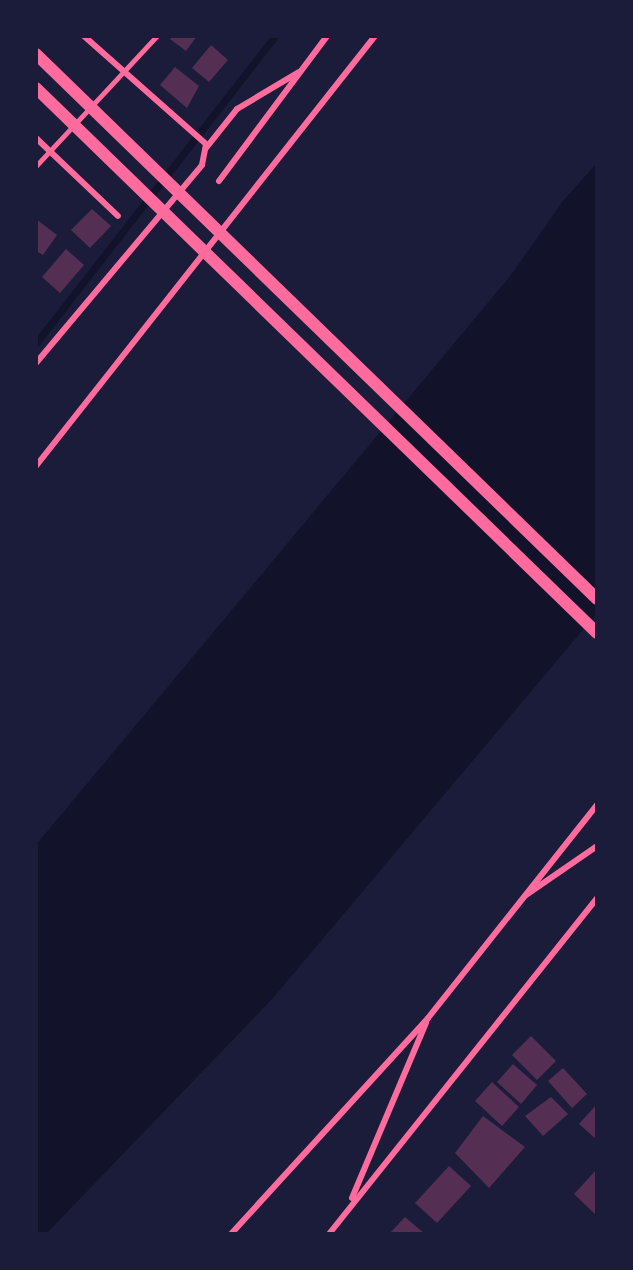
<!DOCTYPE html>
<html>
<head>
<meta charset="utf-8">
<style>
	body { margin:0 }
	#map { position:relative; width:633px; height:1270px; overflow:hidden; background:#1b1b3a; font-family:Figtree,sans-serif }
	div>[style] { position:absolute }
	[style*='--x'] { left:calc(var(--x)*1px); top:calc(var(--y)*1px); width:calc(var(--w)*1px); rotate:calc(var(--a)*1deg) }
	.water>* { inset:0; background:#12122b }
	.stream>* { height:7px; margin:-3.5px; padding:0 3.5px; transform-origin:3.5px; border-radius:3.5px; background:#12122b }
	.building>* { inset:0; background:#542f53 }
	.service>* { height:4.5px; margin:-2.25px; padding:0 2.25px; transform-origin:2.25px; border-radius:2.25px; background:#ff6b9d }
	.minor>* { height:6px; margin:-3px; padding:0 3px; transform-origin:3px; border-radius:3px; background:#ff6b9d }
	.secondary>* { height:12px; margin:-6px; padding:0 6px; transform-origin:6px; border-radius:6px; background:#ff6b9d }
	span { translate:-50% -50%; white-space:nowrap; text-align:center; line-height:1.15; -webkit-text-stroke:4.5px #1b1b3a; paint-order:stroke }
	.frame { position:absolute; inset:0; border:38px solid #1b1b3a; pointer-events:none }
</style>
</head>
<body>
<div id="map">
	<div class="water">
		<i style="clip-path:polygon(597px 163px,597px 613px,273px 998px,46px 1234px,36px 1234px,36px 845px,511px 275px,563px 201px)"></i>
	</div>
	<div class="stream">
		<i style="--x:36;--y:343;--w:389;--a:-52.1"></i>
	</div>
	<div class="building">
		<i style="clip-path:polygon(172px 36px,197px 36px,186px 51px,170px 39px)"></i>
		<i style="clip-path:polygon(211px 45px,228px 60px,209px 82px,192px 68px)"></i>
		<i style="clip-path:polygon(175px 67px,199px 86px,187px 108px,160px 85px)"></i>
		<i style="clip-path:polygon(92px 209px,111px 226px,90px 248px,71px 230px)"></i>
		<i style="clip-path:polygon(36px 219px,57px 235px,43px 255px,36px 251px)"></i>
		<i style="clip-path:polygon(66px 249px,84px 265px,60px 293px,42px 277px)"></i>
		<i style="clip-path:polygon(531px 1036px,556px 1061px,537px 1080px,512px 1055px)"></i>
		<i style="clip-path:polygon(513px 1064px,537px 1085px,521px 1104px,497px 1082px)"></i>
		<i style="clip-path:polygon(563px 1068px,587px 1094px,572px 1108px,548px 1081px)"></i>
		<i style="clip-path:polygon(492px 1082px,519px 1107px,502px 1126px,475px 1101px)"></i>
		<i style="clip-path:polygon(551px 1097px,568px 1114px,543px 1136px,525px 1116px)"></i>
		<i style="clip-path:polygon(597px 1104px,597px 1140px,579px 1124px)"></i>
		<i style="clip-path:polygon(483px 1116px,525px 1147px,489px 1188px,455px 1153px)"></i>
		<i style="clip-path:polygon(449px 1166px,471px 1186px,437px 1223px,415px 1203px)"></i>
		<i style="clip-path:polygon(597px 1169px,597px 1216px,574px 1194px)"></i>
		<i style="clip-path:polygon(405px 1217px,425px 1234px,389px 1234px)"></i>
	</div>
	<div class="service">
		<i style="--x:36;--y:166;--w:178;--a:-47.1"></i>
	</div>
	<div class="minor">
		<i style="--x:36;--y:138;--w:113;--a:43.6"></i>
		<i style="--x:206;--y:148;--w:50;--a:-51.5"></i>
		<i style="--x:237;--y:109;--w:72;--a:-30.8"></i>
		<i style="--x:219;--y:181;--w:181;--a:-53.3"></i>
		<i style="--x:36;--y:363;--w:258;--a:-50"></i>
		<i style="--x:202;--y:165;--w:21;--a:-79"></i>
		<i style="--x:206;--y:144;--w:163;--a:-138.5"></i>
		<i style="--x:36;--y:466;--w:548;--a:-51.75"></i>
		<i style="--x:526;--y:895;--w:86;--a:-34.6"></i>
		<i style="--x:352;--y:1198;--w:190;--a:-67.1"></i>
		<i style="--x:231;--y:1234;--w:292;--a:-47.6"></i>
		<i style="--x:428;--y:1018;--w:272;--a:-51.6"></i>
		<i style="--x:329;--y:1234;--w:430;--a:-51.4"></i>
	</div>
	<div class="secondary">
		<i style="--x:36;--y:54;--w:782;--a:44.17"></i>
		<i style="--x:36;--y:88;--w:782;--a:44.17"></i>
	</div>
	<div class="frame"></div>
</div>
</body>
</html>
